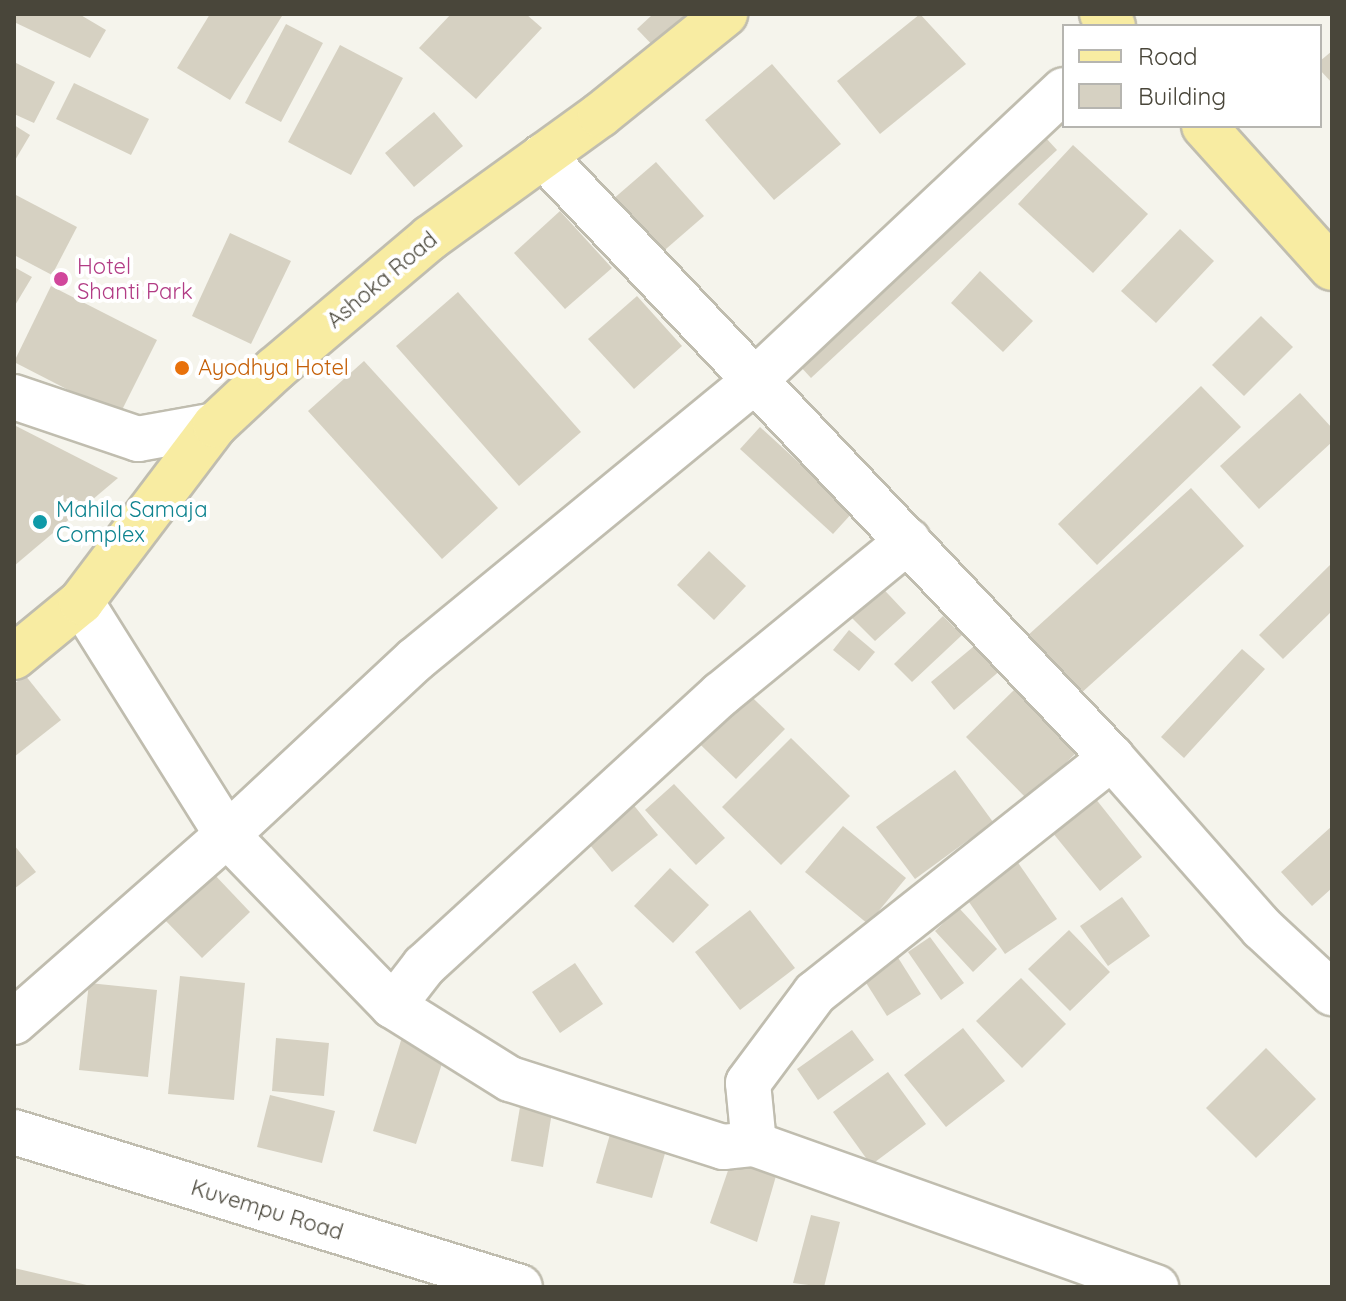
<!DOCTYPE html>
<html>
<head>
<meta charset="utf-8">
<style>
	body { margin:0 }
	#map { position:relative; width:1346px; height:1301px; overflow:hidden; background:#f5f4ec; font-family:Quicksand,sans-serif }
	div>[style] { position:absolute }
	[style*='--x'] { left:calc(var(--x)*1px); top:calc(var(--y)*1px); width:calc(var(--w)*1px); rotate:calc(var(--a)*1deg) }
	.building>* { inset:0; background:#d6d1c2 }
	.roads { filter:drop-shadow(2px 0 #c0bdaf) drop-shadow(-2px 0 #c0bdaf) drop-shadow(0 2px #c0bdaf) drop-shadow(0 -2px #c0bdaf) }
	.minor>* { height:44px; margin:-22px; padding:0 22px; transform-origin:22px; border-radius:22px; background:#fff }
	.major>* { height:44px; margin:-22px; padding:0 22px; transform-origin:22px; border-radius:22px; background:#f8eca2 }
	.dots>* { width:22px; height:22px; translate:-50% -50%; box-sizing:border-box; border:4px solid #fff; border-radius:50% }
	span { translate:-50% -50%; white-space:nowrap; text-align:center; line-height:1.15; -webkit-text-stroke:8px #fff; paint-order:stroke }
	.hotel-label { font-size:22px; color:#b23c85 }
	.left { translate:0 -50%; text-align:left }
	.street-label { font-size:22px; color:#49463a }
	.food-label { font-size:22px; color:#c56008 }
	.culture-label { font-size:22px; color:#0d838f }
	.frame { position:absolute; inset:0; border:16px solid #49463a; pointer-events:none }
	.legend { position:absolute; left:1062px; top:24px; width:260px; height:104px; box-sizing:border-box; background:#fff; border:2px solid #b6b5b0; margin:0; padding:10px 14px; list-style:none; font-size:24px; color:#49463a }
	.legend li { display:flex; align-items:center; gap:16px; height:40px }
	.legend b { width:40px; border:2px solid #b6b5b0 }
</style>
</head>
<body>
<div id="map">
	<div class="building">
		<i style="clip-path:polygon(14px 14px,79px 14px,106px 30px,90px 58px,14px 22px)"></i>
		<i style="clip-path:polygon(210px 14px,282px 16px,230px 100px,177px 68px)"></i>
		<i style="clip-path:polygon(451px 14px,526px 14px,542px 28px,476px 99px,419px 48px)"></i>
		<i style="clip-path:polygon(653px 14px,699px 14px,659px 52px,637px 29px)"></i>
		<i style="clip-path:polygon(920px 14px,966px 64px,880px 134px,837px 81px)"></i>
		<i style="clip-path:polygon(286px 24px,323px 43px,281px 122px,245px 103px)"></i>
		<i style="clip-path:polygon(340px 45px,403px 78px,351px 175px,288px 142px)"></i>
		<i style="clip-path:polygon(1332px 51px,1332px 83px,1320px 70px,1320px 61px)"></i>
		<i style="clip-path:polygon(14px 62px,55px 82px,34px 123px,14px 114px)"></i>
		<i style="clip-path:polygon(772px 64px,841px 144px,774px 200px,705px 120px)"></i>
		<i style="clip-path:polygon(74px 83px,149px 119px,131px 155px,56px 119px)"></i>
		<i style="clip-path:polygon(434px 112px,463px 146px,414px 187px,385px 153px)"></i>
		<i style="clip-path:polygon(1023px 113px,1057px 150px,811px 378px,776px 340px)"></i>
		<i style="clip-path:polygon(14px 125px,30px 135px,14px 162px)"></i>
		<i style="clip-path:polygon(1073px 145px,1148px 214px,1093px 273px,1018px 204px)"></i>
		<i style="clip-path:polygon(656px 162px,704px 216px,659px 255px,612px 200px)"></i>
		<i style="clip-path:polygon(14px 194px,77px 227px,52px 275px,14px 255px)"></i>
		<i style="clip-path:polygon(560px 211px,612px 268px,565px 309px,514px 253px)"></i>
		<i style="clip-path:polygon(1180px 229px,1214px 261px,1156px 323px,1121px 291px)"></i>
		<i style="clip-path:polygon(230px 233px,291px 261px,251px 344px,192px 316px)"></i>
		<i style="clip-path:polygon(14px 267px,32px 277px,14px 307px)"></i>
		<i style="clip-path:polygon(980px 271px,1033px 321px,1003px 352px,951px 303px)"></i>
		<i style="clip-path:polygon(51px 286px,157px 340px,119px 416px,14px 362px)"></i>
		<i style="clip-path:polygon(458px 292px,581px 432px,519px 486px,396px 346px)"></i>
		<i style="clip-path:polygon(637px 296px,682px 346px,634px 389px,588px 339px)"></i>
		<i style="clip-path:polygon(1261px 316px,1293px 347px,1244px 396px,1212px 365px)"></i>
		<i style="clip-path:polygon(364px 361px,498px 508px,442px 559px,308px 411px)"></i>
		<i style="clip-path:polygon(1201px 386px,1241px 427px,1097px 565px,1058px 524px)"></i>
		<i style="clip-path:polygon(1300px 393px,1332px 428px,1332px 442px,1259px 509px,1220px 466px)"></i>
		<i style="clip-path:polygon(14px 425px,118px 478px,14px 566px)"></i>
		<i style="clip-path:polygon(760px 427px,853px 512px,833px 534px,740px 449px)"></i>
		<i style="clip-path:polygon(1191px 488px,1244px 546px,1079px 695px,1026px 637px)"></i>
		<i style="clip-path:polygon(709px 551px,746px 586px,714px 620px,677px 585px)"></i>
		<i style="clip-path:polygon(1332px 563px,1332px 611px,1283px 659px,1259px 635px)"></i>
		<i style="clip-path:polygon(873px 578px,906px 613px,875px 641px,842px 608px)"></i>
		<i style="clip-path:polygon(943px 616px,962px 635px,912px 682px,894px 664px)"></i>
		<i style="clip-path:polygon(849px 630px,875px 652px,859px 671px,833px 650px)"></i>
		<i style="clip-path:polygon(979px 642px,1002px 669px,954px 710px,931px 682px)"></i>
		<i style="clip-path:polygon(1242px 649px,1265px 669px,1184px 758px,1161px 737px)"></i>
		<i style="clip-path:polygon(25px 675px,61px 720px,14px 757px,14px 684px)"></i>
		<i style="clip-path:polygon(730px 676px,785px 729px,736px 779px,681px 726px)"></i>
		<i style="clip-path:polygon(1014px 690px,1076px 753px,1028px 800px,966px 737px)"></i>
		<i style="clip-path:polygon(791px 738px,850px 796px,781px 865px,722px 807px)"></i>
		<i style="clip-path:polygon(955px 770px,993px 822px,915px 879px,876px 827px)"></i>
		<i style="clip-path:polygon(674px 784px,725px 838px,696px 865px,645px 810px)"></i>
		<i style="clip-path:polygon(1091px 793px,1142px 857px,1100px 891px,1048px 827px)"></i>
		<i style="clip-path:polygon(627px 797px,658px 835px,612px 872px,581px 834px)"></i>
		<i style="clip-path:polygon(843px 826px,906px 878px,868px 924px,805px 872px)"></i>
		<i style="clip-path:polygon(1332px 826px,1332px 888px,1312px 906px,1281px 872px)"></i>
		<i style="clip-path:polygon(14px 845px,36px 872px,14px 889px)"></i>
		<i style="clip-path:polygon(1012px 854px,1057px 919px,1005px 954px,960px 889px)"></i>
		<i style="clip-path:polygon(670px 868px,709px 905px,673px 943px,634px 906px)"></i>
		<i style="clip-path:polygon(212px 872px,250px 912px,202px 958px,163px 918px)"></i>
		<i style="clip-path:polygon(1122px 897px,1150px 936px,1108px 966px,1080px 926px)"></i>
		<i style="clip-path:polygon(959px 908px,997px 949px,973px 972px,935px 931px)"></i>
		<i style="clip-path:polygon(750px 910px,795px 968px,740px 1010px,695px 952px)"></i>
		<i style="clip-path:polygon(1069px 930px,1110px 972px,1070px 1011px,1028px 969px)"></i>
		<i style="clip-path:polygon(930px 937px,964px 983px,941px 1000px,908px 952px)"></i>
		<i style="clip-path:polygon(897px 956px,921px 994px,887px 1016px,863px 978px)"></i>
		<i style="clip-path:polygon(575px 963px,603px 1004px,560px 1033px,532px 992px)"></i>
		<i style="clip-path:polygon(180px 976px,245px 983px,234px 1100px,168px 1094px)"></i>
		<i style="clip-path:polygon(1021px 978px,1066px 1024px,1022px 1068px,976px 1021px)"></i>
		<i style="clip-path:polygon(89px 983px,157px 990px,148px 1077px,79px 1070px)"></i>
		<i style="clip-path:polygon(963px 1028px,1005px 1081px,946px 1127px,904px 1075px)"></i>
		<i style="clip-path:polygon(852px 1030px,874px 1060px,818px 1100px,797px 1069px)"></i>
		<i style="clip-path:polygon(403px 1034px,447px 1048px,416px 1144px,373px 1131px)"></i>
		<i style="clip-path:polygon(276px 1038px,329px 1043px,324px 1096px,272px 1091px)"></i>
		<i style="clip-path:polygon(1266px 1048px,1316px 1099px,1256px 1158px,1206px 1108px)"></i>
		<i style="clip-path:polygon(888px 1072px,926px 1124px,871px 1165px,833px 1112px)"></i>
		<i style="clip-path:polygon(523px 1089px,555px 1094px,543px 1167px,511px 1161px)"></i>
		<i style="clip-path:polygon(270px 1095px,335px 1111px,322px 1163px,257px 1147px)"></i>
		<i style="clip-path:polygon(617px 1110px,673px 1126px,652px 1198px,596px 1183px)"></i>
		<i style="clip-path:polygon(733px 1156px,778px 1169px,757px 1242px,710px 1223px)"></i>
		<i style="clip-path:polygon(811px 1215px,840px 1222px,824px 1287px,793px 1283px)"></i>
		<i style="clip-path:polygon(14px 1268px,91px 1286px,91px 1287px,14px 1287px)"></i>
	</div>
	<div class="roads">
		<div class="minor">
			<i style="--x:543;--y:156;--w:828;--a:46.61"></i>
			<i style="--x:1112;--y:758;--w:227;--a:48.6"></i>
			<i style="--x:1262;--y:928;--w:96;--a:42.9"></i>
			<i style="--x:14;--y:397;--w:131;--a:18.7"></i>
			<i style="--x:138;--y:439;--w:78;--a:-10.3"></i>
			<i style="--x:81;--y:602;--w:275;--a:57.9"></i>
			<i style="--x:227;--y:835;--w:258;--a:-43"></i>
			<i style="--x:416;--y:659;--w:438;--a:-39.4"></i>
			<i style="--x:754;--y:381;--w:425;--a:-43.2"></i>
			<i style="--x:393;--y:1006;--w:51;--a:-52.2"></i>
			<i style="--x:424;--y:966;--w:403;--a:-42.5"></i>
			<i style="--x:721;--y:694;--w:242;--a:-39.3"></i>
			<i style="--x:14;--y:1022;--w:283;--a:-41.3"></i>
			<i style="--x:227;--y:835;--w:238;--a:45.9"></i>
			<i style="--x:393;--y:1006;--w:138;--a:32"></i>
			<i style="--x:510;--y:1079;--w:224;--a:17.7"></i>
			<i style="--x:723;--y:1147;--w:31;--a:-6"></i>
			<i style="--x:754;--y:1144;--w:427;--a:19.6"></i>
			<i style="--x:14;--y:1132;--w:529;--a:17.03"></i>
			<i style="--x:754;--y:1144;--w:61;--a:-95.6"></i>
			<i style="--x:748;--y:1083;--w:112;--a:-53.3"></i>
			<i style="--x:815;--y:993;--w:379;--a:-38.4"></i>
		</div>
		<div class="major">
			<i style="--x:1102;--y:14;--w:16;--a:47"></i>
			<i style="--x:1204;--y:126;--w:191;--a:48"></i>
			<i style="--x:14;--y:657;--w:87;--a:-39.4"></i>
			<i style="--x:81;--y:602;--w:222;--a:-52.9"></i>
			<i style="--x:215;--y:425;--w:82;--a:-43"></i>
			<i style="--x:275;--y:369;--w:203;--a:-40.2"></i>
			<i style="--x:430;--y:238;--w:210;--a:-35.9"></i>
			<i style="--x:600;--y:115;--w:161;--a:-38.9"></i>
		</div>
	</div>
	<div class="dots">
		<i style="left:61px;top:279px;background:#d1479c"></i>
		<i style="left:182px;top:368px;background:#e8710a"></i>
		<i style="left:40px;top:522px;background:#0f9aa8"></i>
	</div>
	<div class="hotel-label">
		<span class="left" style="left:77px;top:279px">Hotel<br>Shanti Park</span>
	</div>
	<div class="street-label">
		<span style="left:382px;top:280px;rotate:-40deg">Ashoka Road</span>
		<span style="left:267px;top:1210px;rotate:17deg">Kuvempu Road</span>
	</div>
	<div class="food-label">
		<span class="left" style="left:198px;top:368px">Ayodhya Hotel</span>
	</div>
	<div class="culture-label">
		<span class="left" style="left:56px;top:522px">Mahila Samaja<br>Complex</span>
	</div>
	<div class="frame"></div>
	<ul class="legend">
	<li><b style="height:10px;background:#f8eca2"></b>Road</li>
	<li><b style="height:22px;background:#d6d1c2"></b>Building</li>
	</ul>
</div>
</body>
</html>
